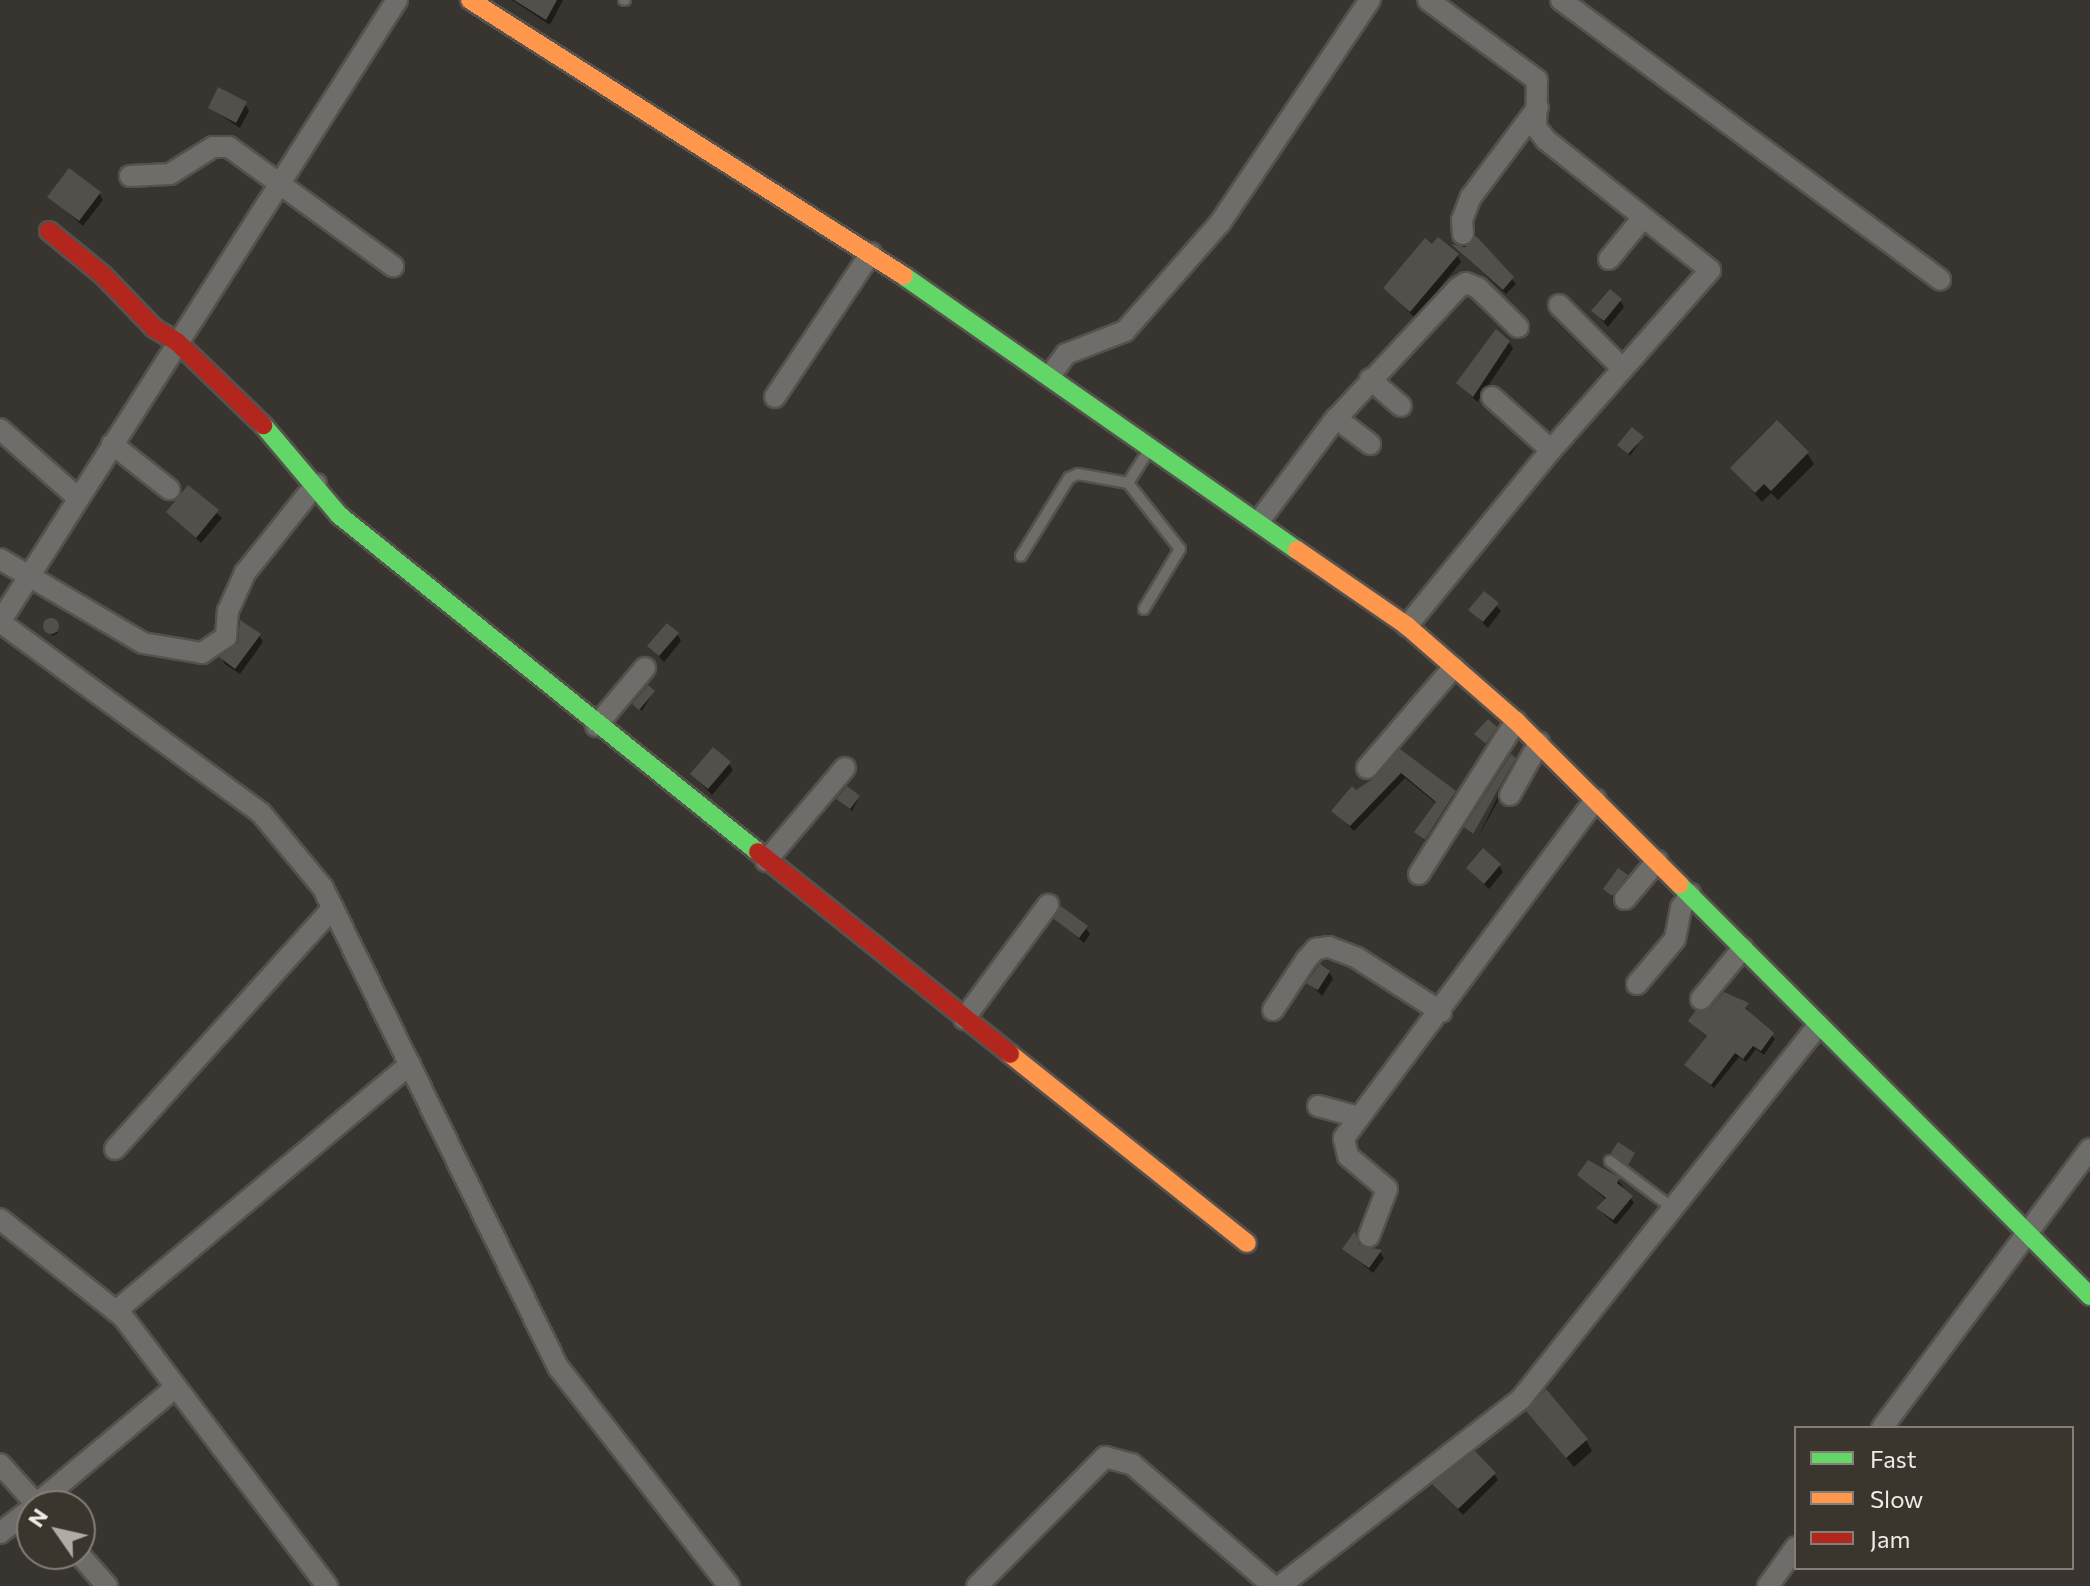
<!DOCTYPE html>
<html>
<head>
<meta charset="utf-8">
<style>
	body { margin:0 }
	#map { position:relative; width:2090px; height:1586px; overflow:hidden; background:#383530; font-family:Commissioner,sans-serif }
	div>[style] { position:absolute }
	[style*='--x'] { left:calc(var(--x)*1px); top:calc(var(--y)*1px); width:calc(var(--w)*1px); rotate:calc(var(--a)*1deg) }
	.shadow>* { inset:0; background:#0007 }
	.building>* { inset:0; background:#53504c }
	.round { border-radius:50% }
	.roads { filter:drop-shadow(2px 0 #55524e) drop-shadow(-2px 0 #55524e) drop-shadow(0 2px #55524e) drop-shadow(0 -2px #55524e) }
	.lane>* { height:10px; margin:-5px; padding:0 5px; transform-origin:5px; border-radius:5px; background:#6f6d6a }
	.street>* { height:20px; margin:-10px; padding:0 10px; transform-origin:10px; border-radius:10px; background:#6f6d6a }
	.fast>* { height:18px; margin:-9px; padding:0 9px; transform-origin:9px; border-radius:9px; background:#63d668 }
	.slow>* { height:18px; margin:-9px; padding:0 9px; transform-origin:9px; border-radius:9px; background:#ff974d }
	.jam>* { height:18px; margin:-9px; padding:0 9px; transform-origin:9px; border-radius:9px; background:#b3261e }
	span { translate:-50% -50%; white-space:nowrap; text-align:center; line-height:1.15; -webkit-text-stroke:6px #3b362d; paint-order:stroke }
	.legend { position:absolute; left:1794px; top:1426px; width:280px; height:144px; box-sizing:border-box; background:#3b362d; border:2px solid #837e77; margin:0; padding:10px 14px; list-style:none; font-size:24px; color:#efebe5 }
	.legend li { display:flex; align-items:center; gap:16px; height:40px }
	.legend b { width:40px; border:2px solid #837e77 }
	.north { position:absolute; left:16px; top:1490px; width:80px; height:80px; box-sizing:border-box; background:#3b362d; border:2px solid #837e77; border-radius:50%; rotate:304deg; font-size:22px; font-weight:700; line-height:32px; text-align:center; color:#efebe5 }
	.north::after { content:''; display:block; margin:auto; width:28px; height:36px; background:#afaba6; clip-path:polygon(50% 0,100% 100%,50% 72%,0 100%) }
</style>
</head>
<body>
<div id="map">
	<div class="shadow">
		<i style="clip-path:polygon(512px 0,563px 0,550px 25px)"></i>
		<i style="clip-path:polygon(245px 104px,249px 111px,240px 128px,210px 108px)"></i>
		<i style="clip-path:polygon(99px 193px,103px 200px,83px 226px,50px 197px)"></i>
		<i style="clip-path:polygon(1476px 238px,1516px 284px,1506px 294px,1457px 249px)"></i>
		<i style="clip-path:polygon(1433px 246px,1457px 255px,1461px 262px,1415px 318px,1385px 288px)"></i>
		<i style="clip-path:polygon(1620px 300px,1624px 307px,1608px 327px,1594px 311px)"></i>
		<i style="clip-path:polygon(1509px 342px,1513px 349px,1477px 402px,1459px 383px)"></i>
		<i style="clip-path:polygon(1642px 438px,1630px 456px,1621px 447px)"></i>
		<i style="clip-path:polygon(1807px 453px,1814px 464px,1778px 500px,1771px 493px,1762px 502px,1732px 468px)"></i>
		<i style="clip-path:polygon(188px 488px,222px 518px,201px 543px,168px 512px)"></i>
		<i style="clip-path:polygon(1484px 593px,1501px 611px,1488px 628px,1470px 610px)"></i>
		<i style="clip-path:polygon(50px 622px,58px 633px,53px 636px,45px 629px)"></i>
		<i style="clip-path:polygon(677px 634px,681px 641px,664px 662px,650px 646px)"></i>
		<i style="clip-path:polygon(259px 635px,263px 642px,240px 674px,225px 664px,222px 658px)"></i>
		<i style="clip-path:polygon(653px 692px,642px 711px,636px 706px)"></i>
		<i style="clip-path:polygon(1495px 728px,1488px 745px,1478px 737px)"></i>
		<i style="clip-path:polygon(1400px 752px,1458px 798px,1429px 845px,1416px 832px,1437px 804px,1405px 778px,1354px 831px,1334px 811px,1378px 779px)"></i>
		<i style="clip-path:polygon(1514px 759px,1518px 765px,1477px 839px,1513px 766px,1471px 834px,1467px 827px)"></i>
		<i style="clip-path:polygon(729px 764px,733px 770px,712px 795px,692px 774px)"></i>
		<i style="clip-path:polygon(859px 797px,852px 811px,840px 802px)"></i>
		<i style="clip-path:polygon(1499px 865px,1503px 872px,1489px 889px,1468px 869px)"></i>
		<i style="clip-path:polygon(1626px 877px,1630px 884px,1617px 901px,1605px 889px)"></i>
		<i style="clip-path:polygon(1056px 919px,1086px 928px,1090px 934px,1084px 943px)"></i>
		<i style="clip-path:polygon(1329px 972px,1333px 979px,1322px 996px,1312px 985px)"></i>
		<i style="clip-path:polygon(1736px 997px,1775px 1039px,1764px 1055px,1756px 1049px,1746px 1062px,1739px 1057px,1714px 1088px,1686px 1065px,1708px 1038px,1690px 1021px)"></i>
		<i style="clip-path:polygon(1579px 1175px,1618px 1180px,1634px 1203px,1616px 1225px,1598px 1209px,1606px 1200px)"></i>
		<i style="clip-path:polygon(1355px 1234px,1360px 1247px,1380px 1252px,1384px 1258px,1373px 1273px,1345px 1249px)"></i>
		<i style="clip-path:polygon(1529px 1412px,1586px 1440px,1592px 1451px,1574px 1467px)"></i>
		<i style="clip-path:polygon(1494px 1474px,1498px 1480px,1463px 1515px,1435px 1485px)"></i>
	</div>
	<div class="building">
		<i style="clip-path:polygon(514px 0,557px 0,546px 20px)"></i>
		<i style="clip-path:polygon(218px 87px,247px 102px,236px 123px,208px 108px)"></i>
		<i style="clip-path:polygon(69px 168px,101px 192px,79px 221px,47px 197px)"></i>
		<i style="clip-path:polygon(1476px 236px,1514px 277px,1503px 290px,1451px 244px,1465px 247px)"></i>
		<i style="clip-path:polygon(1438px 237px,1459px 254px,1410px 312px,1383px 288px,1425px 238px,1432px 244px)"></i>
		<i style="clip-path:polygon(1610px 289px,1622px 299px,1604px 321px,1591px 311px)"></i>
		<i style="clip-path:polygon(1496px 329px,1510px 341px,1473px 397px,1456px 383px)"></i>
		<i style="clip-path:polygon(1777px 420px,1809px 452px,1771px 491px,1764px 484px,1755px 493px,1730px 468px)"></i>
		<i style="clip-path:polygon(1632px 427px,1644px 437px,1628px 454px,1617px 445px)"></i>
		<i style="clip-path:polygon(188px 485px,219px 510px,196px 538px,166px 512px)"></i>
		<i style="clip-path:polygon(1484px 591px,1499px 603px,1483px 622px,1468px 610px)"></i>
		<i class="round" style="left:43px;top:618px;width:16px;height:16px"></i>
		<i style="clip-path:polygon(240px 620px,261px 634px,235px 669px,219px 657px,238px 643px)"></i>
		<i style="clip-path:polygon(667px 623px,679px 633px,659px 656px,647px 646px)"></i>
		<i style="clip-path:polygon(648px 685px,655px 691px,639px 710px,632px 704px)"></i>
		<i style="clip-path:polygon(1488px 719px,1497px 727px,1486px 744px,1474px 734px)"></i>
		<i style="clip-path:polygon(713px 747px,731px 762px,708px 789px,690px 774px)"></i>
		<i style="clip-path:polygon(1400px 749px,1456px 791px,1425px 840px,1414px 832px,1436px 802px,1401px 773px,1350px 826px,1331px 811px,1352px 786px,1356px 790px,1376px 777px)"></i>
		<i style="clip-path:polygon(1511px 754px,1516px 758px,1473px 834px,1464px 827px)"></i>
		<i style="clip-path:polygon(847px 786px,860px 796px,850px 809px,836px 799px)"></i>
		<i style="clip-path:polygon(1483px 848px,1501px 864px,1484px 884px,1466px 868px)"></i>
		<i style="clip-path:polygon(1618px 868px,1628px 875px,1612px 896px,1603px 889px)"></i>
		<i style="clip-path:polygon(1061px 906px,1088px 926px,1079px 938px,1054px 919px)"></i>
		<i style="clip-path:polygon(1320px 964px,1330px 971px,1318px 990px,1306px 983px)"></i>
		<i style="clip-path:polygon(1724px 992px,1749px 1003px,1745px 1008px,1774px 1033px,1761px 1051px,1753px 1046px,1743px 1059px,1735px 1053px,1711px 1085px,1684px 1065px,1707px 1036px,1688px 1021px,1696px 1010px,1710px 1008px)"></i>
		<i style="clip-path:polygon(1618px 1142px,1635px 1153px,1628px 1165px,1611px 1153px)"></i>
		<i style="clip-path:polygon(1588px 1160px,1620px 1178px,1617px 1183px,1633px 1196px,1613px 1220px,1596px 1208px,1606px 1198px,1577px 1175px)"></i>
		<i style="clip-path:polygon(1355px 1231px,1359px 1245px,1382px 1250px,1369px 1268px,1342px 1249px)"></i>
		<i style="clip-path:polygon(1546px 1389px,1588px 1439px,1566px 1458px,1526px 1411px)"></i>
		<i style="clip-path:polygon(1475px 1451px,1496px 1473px,1458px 1509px,1432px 1484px)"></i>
	</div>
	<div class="roads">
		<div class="lane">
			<i style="--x:624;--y:0;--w:1;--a:0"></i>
			<i style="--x:1128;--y:483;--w:84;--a:51.8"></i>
			<i style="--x:1180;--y:549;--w:70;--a:121"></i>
			<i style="--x:1021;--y:556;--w:92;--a:-58.4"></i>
			<i style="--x:1069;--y:478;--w:10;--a:-24"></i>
			<i style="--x:1078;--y:474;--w:51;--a:10.2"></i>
			<i style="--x:1128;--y:483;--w:41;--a:-57.8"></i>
			<i style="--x:1610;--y:1161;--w:76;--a:37"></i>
		</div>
		<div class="street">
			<i style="--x:1561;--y:0;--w:471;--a:36.4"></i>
			<i style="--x:130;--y:176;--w:40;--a:-2.9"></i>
			<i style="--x:170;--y:174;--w:51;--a:-32.1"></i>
			<i style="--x:213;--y:147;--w:16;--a:0"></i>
			<i style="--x:229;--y:147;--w:203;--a:36"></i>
			<i style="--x:1463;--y:234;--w:14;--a:-94"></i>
			<i style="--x:1462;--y:220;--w:25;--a:-69"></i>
			<i style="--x:1471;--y:197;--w:112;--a:-53.3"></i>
			<i style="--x:1609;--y:259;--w:50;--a:-50.6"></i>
			<i style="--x:1559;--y:305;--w:89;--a:45"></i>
			<i style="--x:1050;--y:376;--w:27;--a:-54"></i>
			<i style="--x:1066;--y:354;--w:63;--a:-21.3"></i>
			<i style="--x:1125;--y:331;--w:144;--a:-48.7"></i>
			<i style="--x:1220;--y:223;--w:269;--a:-56.1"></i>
			<i style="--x:1370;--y:379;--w:41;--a:41.1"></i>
			<i style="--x:775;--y:397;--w:173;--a:-56.3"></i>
			<i style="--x:1492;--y:397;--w:79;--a:41.9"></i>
			<i style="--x:1336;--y:418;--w:43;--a:37.4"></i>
			<i style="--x:0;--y:429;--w:104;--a:41.5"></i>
			<i style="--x:112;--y:444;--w:73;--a:38.3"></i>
			<i style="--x:1260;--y:520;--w:122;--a:-53.3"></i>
			<i style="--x:1333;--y:422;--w:183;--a:-47"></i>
			<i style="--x:1458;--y:288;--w:9;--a:-32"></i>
			<i style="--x:1466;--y:283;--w:13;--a:23"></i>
			<i style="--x:1478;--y:288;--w:56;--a:44.3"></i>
			<i style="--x:0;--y:559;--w:166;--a:30.4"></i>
			<i style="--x:143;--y:643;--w:60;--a:9.6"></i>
			<i style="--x:202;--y:653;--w:29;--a:-34"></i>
			<i style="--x:226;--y:637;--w:26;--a:-86"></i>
			<i style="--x:228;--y:611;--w:42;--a:-65.9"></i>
			<i style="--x:245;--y:573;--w:114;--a:-51.4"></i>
			<i style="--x:0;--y:622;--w:323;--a:36.2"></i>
			<i style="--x:261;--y:813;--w:97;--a:50.4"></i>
			<i style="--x:323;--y:888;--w:534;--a:63.87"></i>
			<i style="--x:558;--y:1367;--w:278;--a:52"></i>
			<i style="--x:0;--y:622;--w:738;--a:-57.45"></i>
			<i style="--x:1407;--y:626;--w:227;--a:-50.7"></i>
			<i style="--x:1551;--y:450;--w:240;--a:-48.5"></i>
			<i style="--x:1710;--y:270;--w:209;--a:-141.6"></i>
			<i style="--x:1546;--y:140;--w:16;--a:-128"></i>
			<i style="--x:1536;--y:127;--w:47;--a:-88.8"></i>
			<i style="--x:1537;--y:80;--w:135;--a:-143.7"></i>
			<i style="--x:596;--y:726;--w:76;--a:-49.8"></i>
			<i style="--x:1367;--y:768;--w:133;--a:-49.3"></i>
			<i style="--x:1510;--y:795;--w:60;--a:-60.9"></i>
			<i style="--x:766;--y:861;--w:122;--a:-49.7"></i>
			<i style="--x:1419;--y:874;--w:181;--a:-57.6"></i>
			<i style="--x:1625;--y:899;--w:50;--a:-49.9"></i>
			<i style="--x:1637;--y:984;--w:59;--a:-49.8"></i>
			<i style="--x:1675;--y:939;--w:32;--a:-79"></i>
			<i style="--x:1681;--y:908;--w:17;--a:-57"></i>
			<i style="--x:1701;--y:999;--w:66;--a:-50.5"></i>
			<i style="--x:1273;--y:1010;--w:60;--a:-56.6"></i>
			<i style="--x:1306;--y:960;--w:15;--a:-48"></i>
			<i style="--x:1316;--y:949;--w:13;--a:-9"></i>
			<i style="--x:1329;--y:947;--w:30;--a:21"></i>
			<i style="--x:1357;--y:958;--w:100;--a:32.7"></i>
			<i style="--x:964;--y:1019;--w:142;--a:-53.6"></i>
			<i style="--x:1318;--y:1106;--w:42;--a:15"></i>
			<i style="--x:115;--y:1149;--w:325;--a:-47.9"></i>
			<i style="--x:0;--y:1219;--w:157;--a:38.5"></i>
			<i style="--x:123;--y:1317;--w:338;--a:52.8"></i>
			<i style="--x:1369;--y:1236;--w:50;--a:-69"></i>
			<i style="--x:1387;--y:1189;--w:51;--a:-139.8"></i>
			<i style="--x:1348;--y:1156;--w:18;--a:-103"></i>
			<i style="--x:1344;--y:1138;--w:422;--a:-53.4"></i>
			<i style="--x:116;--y:1311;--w:384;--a:-40"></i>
			<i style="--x:1882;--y:1428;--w:348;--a:-53.3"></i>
			<i style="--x:0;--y:1464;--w:57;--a:47.9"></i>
			<i style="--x:34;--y:1506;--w:185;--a:-40"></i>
			<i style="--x:0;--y:1533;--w:41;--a:-38"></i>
			<i style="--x:79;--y:1554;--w:43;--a:48.8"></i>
			<i style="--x:977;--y:1586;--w:182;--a:-45.2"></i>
			<i style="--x:1105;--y:1457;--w:28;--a:15"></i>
			<i style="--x:1132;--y:1464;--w:186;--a:40.9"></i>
			<i style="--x:1280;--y:1586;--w:305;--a:-37.8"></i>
			<i style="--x:1521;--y:1399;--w:478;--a:-51.5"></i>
			<i style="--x:1768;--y:1586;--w:48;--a:-54.3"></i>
		</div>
		<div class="fast">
			<i style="--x:904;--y:276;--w:479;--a:34.9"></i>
			<i style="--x:263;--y:425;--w:118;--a:49.8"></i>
			<i style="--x:339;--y:515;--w:538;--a:38.81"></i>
			<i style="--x:1679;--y:884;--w:582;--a:45.07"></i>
		</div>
		<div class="slow">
			<i style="--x:470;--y:0;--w:514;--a:32.45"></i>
			<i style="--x:1297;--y:550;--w:134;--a:34.6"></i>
			<i style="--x:1407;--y:626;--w:145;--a:41.1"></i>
			<i style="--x:1516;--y:721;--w:231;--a:45"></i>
			<i style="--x:1010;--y:1054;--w:303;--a:38.6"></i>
		</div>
		<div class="jam">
			<i style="--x:49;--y:231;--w:70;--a:39.2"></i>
			<i style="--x:103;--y:275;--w:74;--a:46.1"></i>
			<i style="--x:154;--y:328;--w:27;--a:31"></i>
			<i style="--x:177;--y:342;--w:120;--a:44"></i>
			<i style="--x:758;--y:852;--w:323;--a:38.7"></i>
		</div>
	</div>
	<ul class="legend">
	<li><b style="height:10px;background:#63d668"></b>Fast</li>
	<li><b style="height:10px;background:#ff974d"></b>Slow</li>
	<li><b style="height:10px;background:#b3261e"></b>Jam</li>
	</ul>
	<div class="north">N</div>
</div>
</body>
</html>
